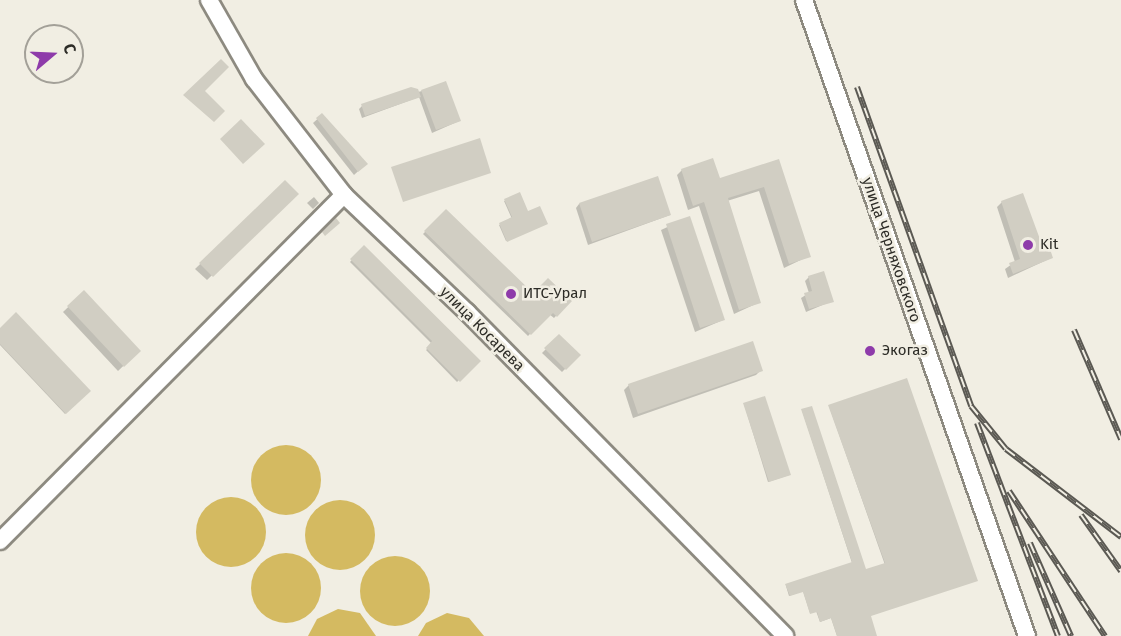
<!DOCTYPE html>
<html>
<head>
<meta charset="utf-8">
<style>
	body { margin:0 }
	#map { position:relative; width:1121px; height:636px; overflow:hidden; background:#f1eee3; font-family:"Fira Sans",sans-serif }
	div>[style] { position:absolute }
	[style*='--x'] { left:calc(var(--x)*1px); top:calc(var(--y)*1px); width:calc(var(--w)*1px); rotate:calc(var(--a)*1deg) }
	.water>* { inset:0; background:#d4ba61 }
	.round { border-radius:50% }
	.shadow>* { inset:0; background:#0003 }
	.building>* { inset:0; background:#d1cec3 }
	.roads { filter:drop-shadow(2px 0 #8d8a80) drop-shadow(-2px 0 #8d8a80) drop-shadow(0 2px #8d8a80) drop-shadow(0 -2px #8d8a80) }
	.minor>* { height:16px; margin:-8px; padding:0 8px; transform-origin:8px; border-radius:8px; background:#fff }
	.rail>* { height:6px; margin-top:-3px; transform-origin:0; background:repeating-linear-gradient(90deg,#f1eee3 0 11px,#5b5953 0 22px); box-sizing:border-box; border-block:2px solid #5b5953 }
	.dots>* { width:16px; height:16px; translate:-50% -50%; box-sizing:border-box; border:3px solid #f1eee3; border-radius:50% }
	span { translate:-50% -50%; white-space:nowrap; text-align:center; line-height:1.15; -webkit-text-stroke:5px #f1eee3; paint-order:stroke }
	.poi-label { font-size:15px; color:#2d2c27 }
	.left { translate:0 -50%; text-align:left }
	.street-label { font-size:15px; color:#2d2c27 }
	.north { position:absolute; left:24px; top:24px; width:60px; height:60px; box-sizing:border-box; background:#f1eee3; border:2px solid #a3a098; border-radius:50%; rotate:71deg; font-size:16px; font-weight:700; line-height:24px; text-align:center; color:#2d2c27 }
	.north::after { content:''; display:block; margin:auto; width:21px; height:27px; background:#8e3baa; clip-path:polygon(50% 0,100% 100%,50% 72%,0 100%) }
</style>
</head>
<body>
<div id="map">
	<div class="water">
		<i class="round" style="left:251px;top:445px;width:70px;height:70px"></i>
		<i class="round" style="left:196px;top:497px;width:70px;height:70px"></i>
		<i class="round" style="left:305px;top:500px;width:70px;height:70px"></i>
		<i class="round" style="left:251px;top:553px;width:70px;height:70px"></i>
		<i class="round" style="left:360px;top:556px;width:70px;height:70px"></i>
		<i style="clip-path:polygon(338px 609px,360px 613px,376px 636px,308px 636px,317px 619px)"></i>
		<i style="clip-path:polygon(447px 613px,469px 618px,484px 636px,418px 636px,426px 623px)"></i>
	</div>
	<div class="shadow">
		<i style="clip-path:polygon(422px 91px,459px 121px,432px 133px,419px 97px,362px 118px,359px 109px,362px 106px)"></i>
		<i style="clip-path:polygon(322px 115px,366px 164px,354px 175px,313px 123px)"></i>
		<i style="clip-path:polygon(778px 160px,809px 256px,784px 268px,759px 191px,727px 201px,760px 302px,734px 314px,699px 206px,688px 210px,677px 175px,682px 170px,719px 180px)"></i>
		<i style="clip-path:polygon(285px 182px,297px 194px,207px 280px,195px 269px)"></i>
		<i style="clip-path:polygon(519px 194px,528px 213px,545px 224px,506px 241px,499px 225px,512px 219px,504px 201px)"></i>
		<i style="clip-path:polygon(314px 197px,319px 203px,313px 209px,307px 203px)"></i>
		<i style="clip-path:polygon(1002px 202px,1051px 258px,1008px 278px,1005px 269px,1015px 262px,997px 207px)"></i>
		<i style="clip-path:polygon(579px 204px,670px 215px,588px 245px,576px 208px)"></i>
		<i style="clip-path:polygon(446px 211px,533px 295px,570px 301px,554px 318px,549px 314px,528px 336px,423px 234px)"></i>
		<i style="clip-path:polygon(689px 217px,723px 320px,695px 332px,661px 230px)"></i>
		<i style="clip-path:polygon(364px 247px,478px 361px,457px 382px,426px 350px,432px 344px,350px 262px)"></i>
		<i style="clip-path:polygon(809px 277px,832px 301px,806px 312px,801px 298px,809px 293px,805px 281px)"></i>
		<i style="clip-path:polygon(84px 292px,139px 351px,118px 371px,63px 312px)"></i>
		<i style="clip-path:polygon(0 330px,89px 391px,65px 414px,0 345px)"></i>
		<i style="clip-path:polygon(559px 336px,579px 355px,562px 372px,542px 353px)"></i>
		<i style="clip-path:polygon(761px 370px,756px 375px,633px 418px,624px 390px,629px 385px)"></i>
		<i style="clip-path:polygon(744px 404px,789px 475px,768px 482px)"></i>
		<i style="clip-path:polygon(829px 406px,976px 580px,869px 616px,875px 636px,837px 636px,831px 618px,820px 622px,816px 611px,810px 613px,803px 591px,789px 596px,786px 586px,852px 563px,802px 410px,865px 571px,885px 565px)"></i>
	</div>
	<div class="building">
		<i style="clip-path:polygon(221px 59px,229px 67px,205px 91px,225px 111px,214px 122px,183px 95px)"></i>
		<i style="clip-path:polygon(446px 81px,461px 121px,436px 130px,421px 90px)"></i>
		<i style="clip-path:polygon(411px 87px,418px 89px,421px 97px,365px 116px,361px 104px)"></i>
		<i style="clip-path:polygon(322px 113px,368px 164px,358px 172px,316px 118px)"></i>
		<i style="clip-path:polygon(241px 119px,265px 144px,243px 164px,220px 139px)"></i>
		<i style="clip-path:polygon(480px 138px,491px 173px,403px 202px,391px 167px)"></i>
		<i style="clip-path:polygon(713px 158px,720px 178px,779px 159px,811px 257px,789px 264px,764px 187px,728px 198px,761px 303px,739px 310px,704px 202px,693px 206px,681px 169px)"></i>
		<i style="clip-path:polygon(658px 176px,671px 215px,592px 242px,579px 203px)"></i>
		<i style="clip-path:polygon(285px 180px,299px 194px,213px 277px,199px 263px)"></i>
		<i style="clip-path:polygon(520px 192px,528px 211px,540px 206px,548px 224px,507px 242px,499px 223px,512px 217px,504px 199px)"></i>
		<i style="clip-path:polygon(1023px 193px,1041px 242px,1047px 240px,1053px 258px,1013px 274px,1009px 263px,1020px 259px,1001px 201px)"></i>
		<i style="clip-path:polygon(446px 209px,533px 293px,548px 278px,572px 301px,557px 317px,553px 313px,531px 335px,424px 231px)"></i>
		<i style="clip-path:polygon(690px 216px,725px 320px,700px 328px,666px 224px)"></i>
		<i style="clip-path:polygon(336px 218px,340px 223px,325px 236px,322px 232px)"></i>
		<i style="clip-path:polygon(364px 245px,481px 361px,460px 382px,426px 348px,432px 341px,350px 259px)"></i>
		<i style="clip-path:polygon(824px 271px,834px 302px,809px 309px,804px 293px,812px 291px,808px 276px)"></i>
		<i style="clip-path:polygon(84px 290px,141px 351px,124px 367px,67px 306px)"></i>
		<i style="clip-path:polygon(16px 312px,91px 391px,66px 414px,0 344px,0 328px)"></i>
		<i style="clip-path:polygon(559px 334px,581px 355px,566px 370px,544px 348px)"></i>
		<i style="clip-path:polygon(753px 341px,763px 371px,638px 414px,628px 384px)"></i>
		<i style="clip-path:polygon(907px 378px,978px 581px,871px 616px,877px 636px,837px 636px,831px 618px,820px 622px,817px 612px,810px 614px,803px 592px,790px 596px,785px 584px,852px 562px,801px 409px,812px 406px,866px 569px,885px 563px,828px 405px)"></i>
		<i style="clip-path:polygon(765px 396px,791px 475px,769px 482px,743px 403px)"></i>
	</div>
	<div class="roads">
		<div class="minor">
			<i style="--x:209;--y:0;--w:91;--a:60.3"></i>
			<i style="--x:254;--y:79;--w:147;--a:52.2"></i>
			<i style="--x:344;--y:195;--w:170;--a:43.6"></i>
			<i style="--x:467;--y:312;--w:454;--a:45.5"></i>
			<i style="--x:804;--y:0;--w:674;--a:70.68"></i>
			<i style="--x:0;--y:541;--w:488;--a:-45.2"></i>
		</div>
	</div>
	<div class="rail">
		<i style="--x:857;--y:87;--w:339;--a:70.3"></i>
		<i style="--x:971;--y:406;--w:55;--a:50.9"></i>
		<i style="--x:1006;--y:449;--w:145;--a:37.4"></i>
		<i style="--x:1074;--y:330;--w:119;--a:66.7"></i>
		<i style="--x:977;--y:423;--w:228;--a:69.2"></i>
		<i style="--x:1009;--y:491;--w:174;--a:56.5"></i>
		<i style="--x:1081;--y:515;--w:69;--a:54.5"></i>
		<i style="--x:1030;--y:543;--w:102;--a:66.2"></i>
	</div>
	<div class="dots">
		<i style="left:1028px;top:245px;background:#8e3baa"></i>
		<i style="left:511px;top:294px;background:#8e3baa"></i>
		<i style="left:870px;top:351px;background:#8e3baa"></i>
	</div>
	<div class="poi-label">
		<span class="left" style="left:1040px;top:245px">Kit</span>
		<span class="left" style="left:523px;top:294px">ИТС-Урал</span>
		<span class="left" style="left:882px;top:351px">Экогаз</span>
	</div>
	<div class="street-label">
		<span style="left:891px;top:250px;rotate:71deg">улица Черняховского</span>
		<span style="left:482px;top:329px;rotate:45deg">улица Косарева</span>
	</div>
	<div class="north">С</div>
</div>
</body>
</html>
